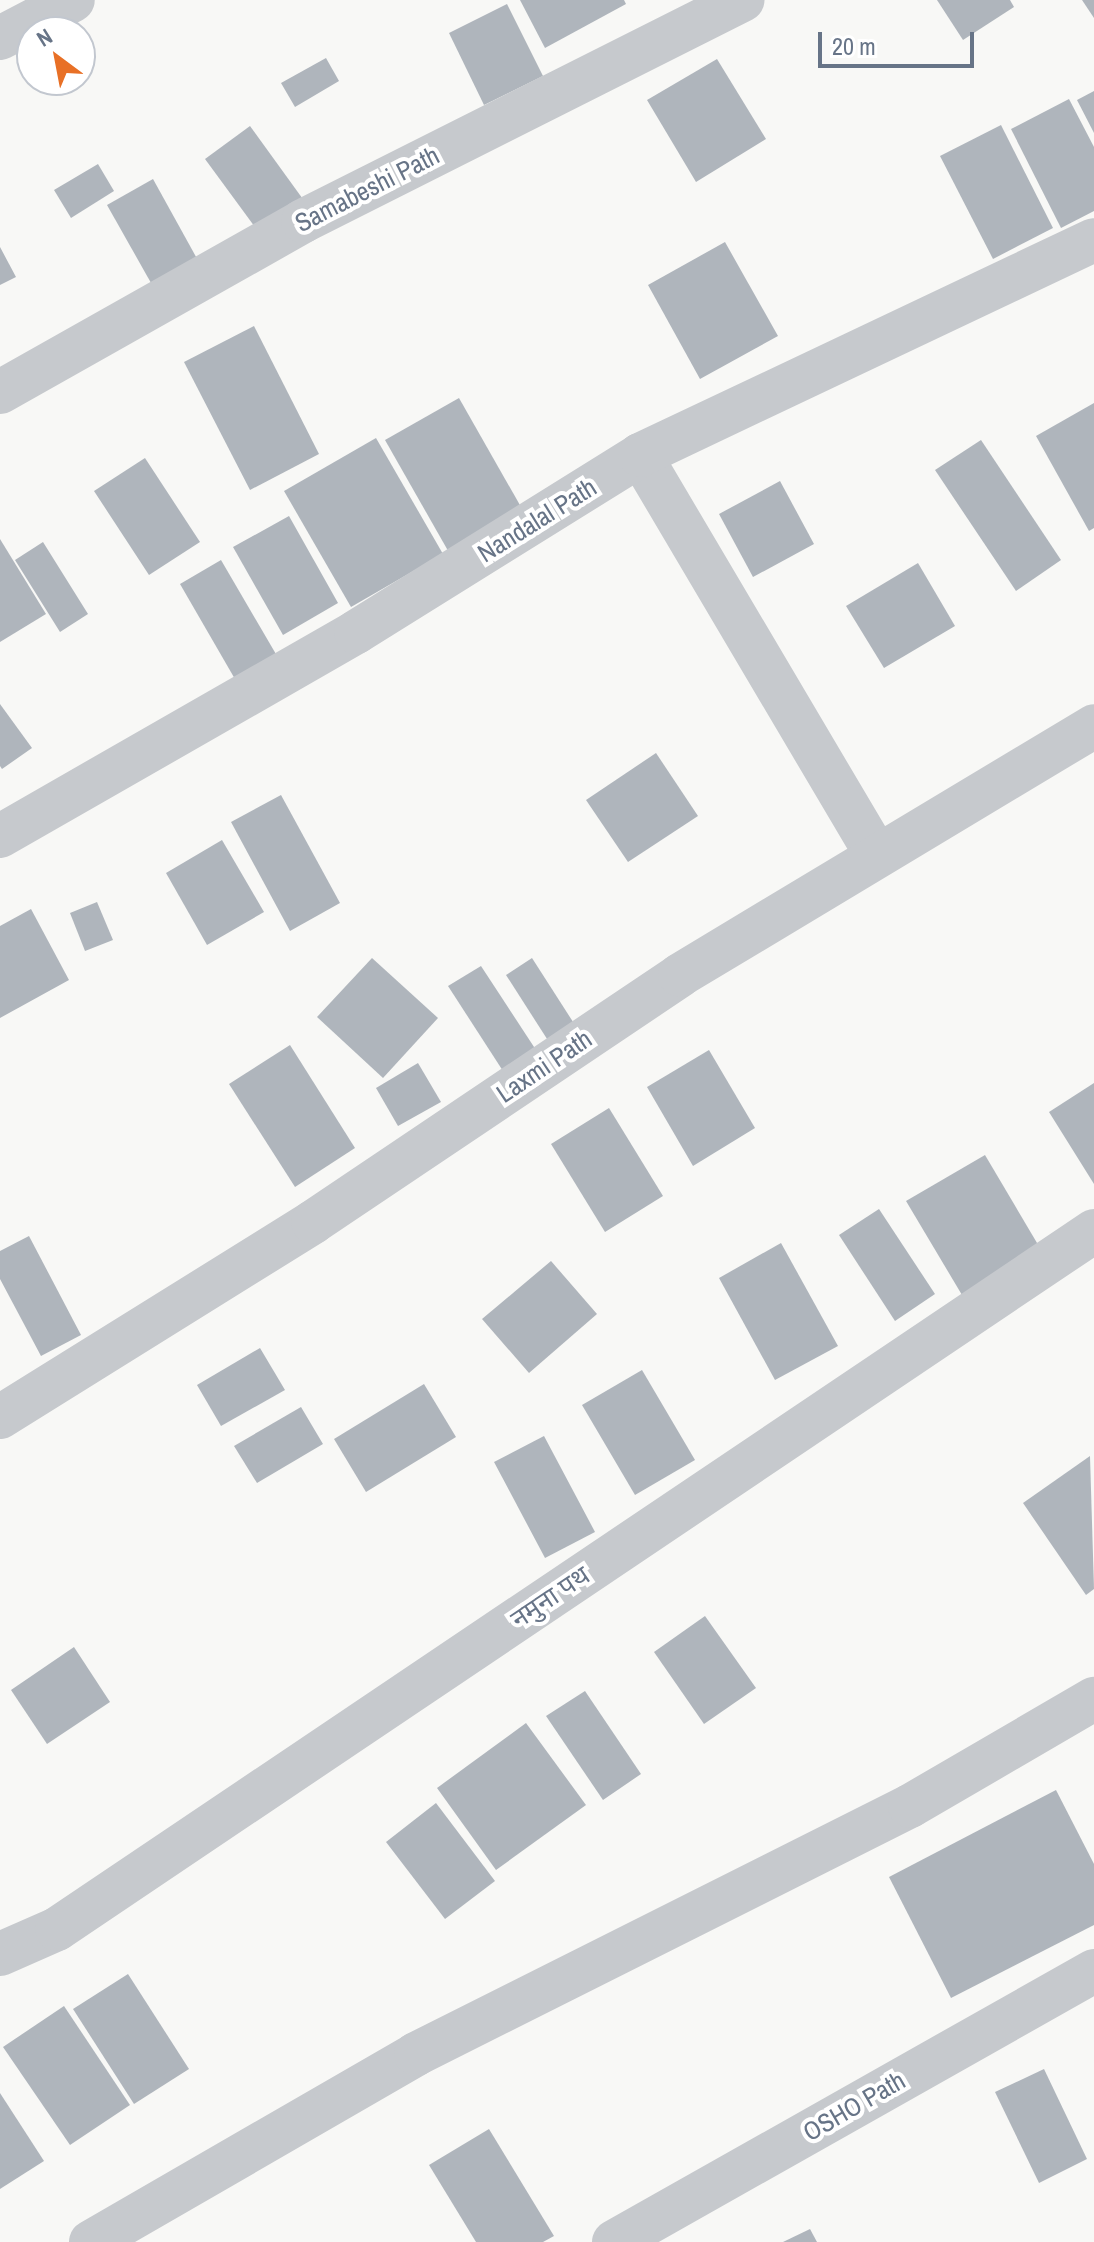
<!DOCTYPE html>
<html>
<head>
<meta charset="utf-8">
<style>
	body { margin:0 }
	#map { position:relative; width:1094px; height:2242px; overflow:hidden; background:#f8f8f6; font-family:"Archivo Narrow","Noto Sans Devanagari",sans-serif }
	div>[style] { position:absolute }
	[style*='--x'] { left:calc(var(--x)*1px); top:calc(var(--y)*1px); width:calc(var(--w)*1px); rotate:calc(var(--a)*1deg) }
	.building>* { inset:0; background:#afb5bc }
	.minor>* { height:44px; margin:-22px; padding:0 22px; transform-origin:22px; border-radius:22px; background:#c6c9cd }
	span { translate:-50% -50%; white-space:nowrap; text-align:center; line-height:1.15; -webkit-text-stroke:8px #fff; paint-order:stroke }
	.street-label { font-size:26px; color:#677487 }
	.north { position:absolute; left:16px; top:16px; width:80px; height:80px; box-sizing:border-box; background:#fff; border:2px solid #c2c7cf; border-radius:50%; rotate:328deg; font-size:22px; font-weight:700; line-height:32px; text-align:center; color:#677487 }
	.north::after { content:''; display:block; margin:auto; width:28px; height:36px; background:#e87026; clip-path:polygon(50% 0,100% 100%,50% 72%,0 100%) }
	.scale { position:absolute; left:818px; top:32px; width:156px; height:36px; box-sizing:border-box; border:4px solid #677487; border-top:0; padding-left:10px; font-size:24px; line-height:28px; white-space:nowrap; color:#677487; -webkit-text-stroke:6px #fff; paint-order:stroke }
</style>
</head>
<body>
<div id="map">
	<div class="building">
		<i style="clip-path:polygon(520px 0,624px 0,626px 4px,545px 48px)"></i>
		<i style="clip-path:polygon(937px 0,1010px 0,1014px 7px,963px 40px)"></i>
		<i style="clip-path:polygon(1082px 0,1094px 0,1094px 18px)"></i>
		<i style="clip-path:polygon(507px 4px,543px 76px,484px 105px,449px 33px)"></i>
		<i style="clip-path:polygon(326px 58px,339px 81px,295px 107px,281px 83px)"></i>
		<i style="clip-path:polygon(717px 59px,766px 139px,696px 182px,647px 100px)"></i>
		<i style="clip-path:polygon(1094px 91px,1094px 133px,1077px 100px)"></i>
		<i style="clip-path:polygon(1069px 99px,1094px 147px,1094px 211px,1061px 228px,1011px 129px)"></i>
		<i style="clip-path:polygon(1001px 125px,1053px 228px,993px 259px,940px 156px)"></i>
		<i style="clip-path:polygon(250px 126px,305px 202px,260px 234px,205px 159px)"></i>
		<i style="clip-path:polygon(98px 164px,114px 191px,71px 218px,54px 190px)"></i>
		<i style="clip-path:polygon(153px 179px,200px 264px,155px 290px,107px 205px)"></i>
		<i style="clip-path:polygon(725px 242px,778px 336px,700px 379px,648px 285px)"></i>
		<i style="clip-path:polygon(0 247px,16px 277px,0 285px)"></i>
		<i style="clip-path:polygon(254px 326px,319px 454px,250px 490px,184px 362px)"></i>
		<i style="clip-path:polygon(459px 398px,525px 514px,451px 556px,385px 440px)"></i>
		<i style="clip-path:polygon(1094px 403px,1094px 528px,1089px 531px,1036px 436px)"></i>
		<i style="clip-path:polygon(376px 438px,443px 554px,351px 607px,284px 491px)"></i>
		<i style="clip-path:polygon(981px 440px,1061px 560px,1016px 591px,935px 470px)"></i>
		<i style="clip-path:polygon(145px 458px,200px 542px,149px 575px,94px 491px)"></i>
		<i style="clip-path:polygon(780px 481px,814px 544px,753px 577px,719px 514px)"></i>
		<i style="clip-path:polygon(289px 516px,338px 603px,283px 635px,233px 547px)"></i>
		<i style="clip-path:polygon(0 539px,46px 614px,0 642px)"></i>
		<i style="clip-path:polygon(43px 542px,88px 614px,60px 632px,15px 560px)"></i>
		<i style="clip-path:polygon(221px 560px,280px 661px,239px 686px,180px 584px)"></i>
		<i style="clip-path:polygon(918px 563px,955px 626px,884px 668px,846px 606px)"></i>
		<i style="clip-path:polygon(0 704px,32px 748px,2px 769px,0 766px)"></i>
		<i style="clip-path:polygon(656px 753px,698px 816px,628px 862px,586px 800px)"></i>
		<i style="clip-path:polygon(281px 795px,340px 903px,290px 931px,231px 822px)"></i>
		<i style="clip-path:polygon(222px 840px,264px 912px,207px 945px,166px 873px)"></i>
		<i style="clip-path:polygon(97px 902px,113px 940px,85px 951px,70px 913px)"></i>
		<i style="clip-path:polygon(31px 909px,69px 980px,0 1018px,0 926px)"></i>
		<i style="clip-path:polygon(372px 958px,438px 1018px,383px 1078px,317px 1017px)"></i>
		<i style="clip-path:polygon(532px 958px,575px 1025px,549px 1042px,506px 975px)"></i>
		<i style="clip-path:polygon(481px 966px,536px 1050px,503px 1071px,448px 986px)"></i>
		<i style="clip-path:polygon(290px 1045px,355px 1148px,295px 1187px,229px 1084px)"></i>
		<i style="clip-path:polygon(709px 1050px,755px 1128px,693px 1166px,647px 1087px)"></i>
		<i style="clip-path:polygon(418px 1063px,441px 1102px,398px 1126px,376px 1088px)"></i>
		<i style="clip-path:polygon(1094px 1083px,1094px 1184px,1049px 1112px)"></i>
		<i style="clip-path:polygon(609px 1108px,663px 1196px,605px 1232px,551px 1144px)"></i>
		<i style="clip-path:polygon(985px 1155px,1040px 1248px,962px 1295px,906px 1201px)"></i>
		<i style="clip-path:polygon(879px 1209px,935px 1294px,895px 1321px,839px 1235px)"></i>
		<i style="clip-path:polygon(29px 1236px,81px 1335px,41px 1356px,0 1279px,0 1251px)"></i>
		<i style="clip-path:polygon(781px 1243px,838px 1346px,775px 1380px,719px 1278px)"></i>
		<i style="clip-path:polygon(551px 1261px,597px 1314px,529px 1373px,482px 1319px)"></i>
		<i style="clip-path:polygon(260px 1348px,285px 1390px,221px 1426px,197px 1385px)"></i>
		<i style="clip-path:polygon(642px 1370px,695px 1460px,635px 1495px,582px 1405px)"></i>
		<i style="clip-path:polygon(424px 1384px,456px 1437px,366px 1492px,334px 1439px)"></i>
		<i style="clip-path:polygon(301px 1407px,323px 1444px,257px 1483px,234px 1446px)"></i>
		<i style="clip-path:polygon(544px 1436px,595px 1532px,545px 1558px,494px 1462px)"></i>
		<i style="clip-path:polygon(1090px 1456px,1094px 1589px,1086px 1595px,1023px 1503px)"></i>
		<i style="clip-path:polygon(705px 1616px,756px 1688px,704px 1724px,654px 1652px)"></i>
		<i style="clip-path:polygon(74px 1647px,110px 1702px,47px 1744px,11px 1690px)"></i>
		<i style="clip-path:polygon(585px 1691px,641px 1774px,603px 1800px,546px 1716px)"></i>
		<i style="clip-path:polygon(526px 1723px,586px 1805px,496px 1870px,437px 1788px)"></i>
		<i style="clip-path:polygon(1056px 1790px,1094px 1864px,1094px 1925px,951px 1998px,889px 1877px)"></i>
		<i style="clip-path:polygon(436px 1803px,495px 1881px,445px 1919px,386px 1842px)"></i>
		<i style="clip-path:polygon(128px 1974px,189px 2069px,134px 2104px,73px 2009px)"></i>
		<i style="clip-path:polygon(64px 2006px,130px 2105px,70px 2145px,3px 2047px)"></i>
		<i style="clip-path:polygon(1044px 2069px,1087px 2159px,1039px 2183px,995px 2092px)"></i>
		<i style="clip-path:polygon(0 2093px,44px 2161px,0 2189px)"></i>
		<i style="clip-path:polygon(489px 2129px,554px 2236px,543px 2242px,476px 2242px,429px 2165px)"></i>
		<i style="clip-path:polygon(810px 2229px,817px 2242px,783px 2242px)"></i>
	</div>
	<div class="minor">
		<i style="--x:0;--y:38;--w:82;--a:-27.5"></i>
		<i style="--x:0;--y:392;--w:348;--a:-29.4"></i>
		<i style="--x:303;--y:221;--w:492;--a:-26.7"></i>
		<i style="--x:640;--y:455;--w:461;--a:59.4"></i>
		<i style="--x:0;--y:836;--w:410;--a:-29.8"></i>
		<i style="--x:356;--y:632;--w:335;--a:-31.9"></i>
		<i style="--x:640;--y:455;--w:502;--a:-25.34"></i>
		<i style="--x:0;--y:1417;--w:369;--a:-31.9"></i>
		<i style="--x:313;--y:1222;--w:442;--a:-33.9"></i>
		<i style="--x:680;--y:975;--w:483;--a:-31"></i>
		<i style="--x:0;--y:1954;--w:62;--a:-23.7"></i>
		<i style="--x:57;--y:1929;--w:1250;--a:-33.94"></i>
		<i style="--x:91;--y:2242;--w:375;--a:-30"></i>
		<i style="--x:416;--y:2054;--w:553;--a:-26.66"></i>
		<i style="--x:910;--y:1806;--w:213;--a:-30.2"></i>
		<i style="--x:614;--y:2242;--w:551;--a:-29.45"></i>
	</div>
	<div class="street-label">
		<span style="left:367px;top:189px;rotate:-27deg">Samabeshi Path</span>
		<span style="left:537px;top:520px;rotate:-32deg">Nandalal Path</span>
		<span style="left:544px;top:1066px;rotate:-34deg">Laxmi Path</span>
		<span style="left:550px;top:1597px;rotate:-34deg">नमुना पथ</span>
		<span style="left:854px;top:2106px;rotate:-30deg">OSHO Path</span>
	</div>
	<div class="north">N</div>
	<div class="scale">20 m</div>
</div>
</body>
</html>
